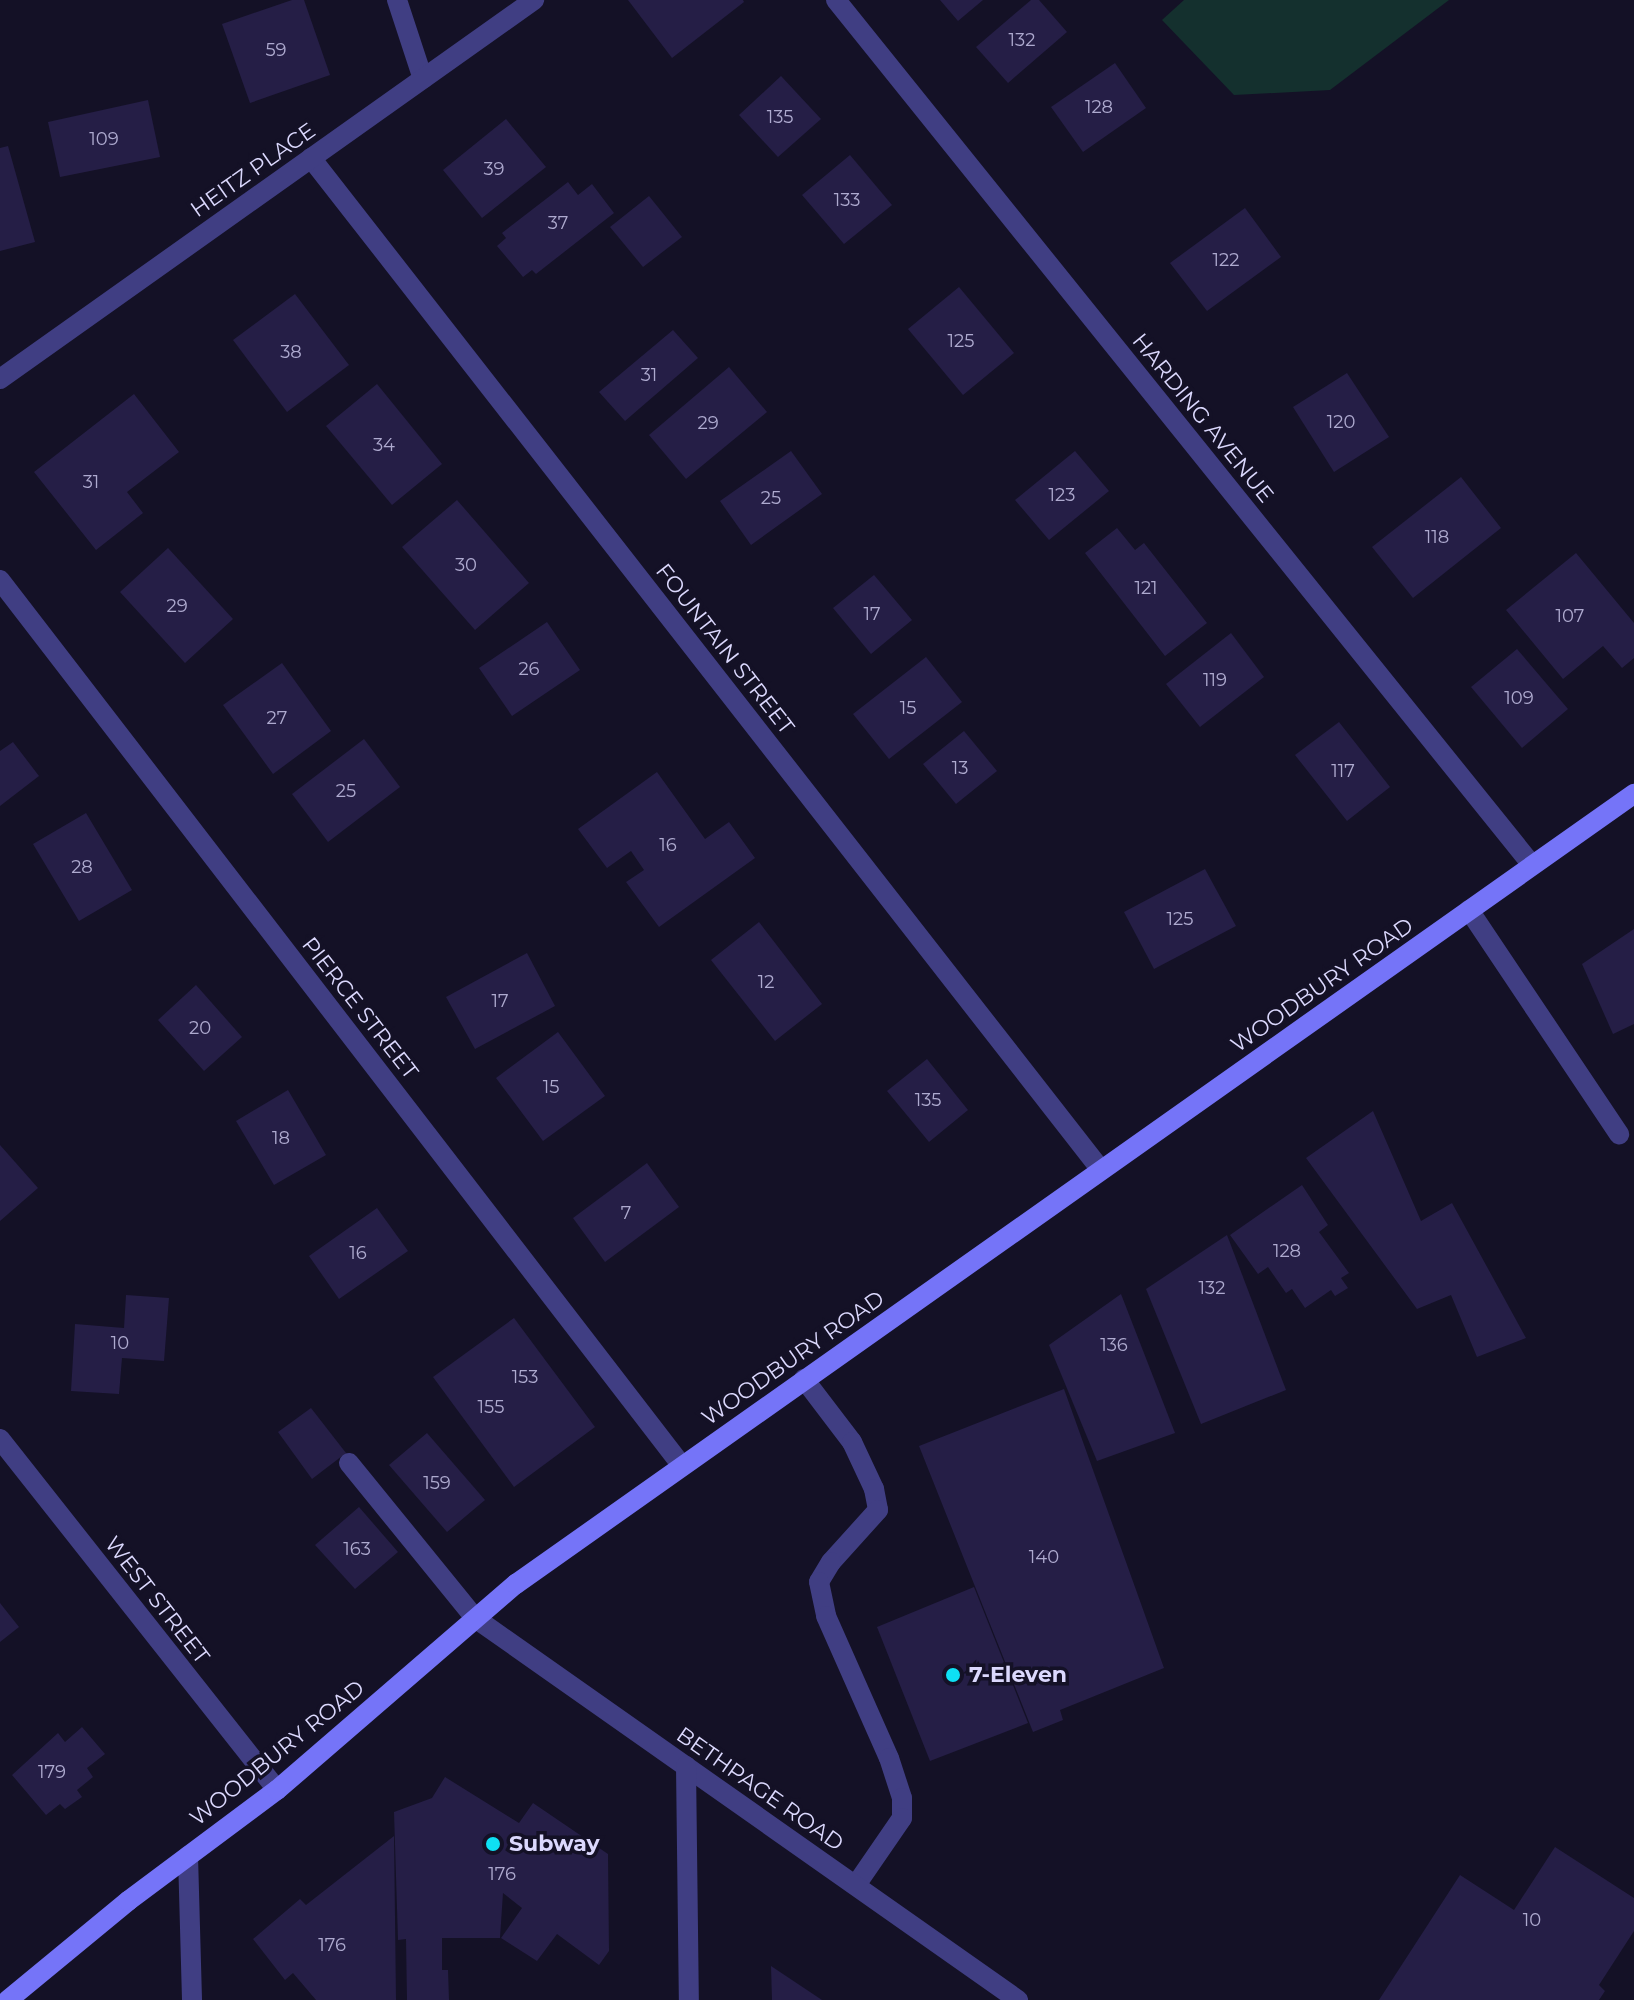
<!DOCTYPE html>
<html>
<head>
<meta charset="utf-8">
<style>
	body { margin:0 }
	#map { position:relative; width:1634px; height:2000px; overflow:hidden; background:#141126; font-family:Montserrat,sans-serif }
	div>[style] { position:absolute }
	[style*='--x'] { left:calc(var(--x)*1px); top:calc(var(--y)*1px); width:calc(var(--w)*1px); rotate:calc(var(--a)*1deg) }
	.green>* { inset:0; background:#14302e }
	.building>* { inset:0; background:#251e46 }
	.service>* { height:20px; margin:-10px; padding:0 10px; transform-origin:10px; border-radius:10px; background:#403e83 }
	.minor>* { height:20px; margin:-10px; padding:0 10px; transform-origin:10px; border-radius:10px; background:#403e83 }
	.secondary>* { height:20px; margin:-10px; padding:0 10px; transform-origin:10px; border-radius:10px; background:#7574f8 }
	.dots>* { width:22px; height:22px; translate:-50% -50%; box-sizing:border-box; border:4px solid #141126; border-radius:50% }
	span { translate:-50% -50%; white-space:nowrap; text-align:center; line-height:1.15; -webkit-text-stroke:7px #141126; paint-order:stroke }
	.number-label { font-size:18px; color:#aeaacf }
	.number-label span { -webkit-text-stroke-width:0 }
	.street-label { font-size:22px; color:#dbd8fd }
	.poi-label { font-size:22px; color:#dbd8fd; font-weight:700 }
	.left { translate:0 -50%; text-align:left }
</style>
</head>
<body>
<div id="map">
	<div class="green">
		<i style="clip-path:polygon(1184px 0,1449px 0,1330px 90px,1234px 95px,1162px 20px)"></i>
	</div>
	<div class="building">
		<i style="clip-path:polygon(292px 0,304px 0,330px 75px,250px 103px,222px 24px)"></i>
		<i style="clip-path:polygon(628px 0,743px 0,744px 2px,672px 58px)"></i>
		<i style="clip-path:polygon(940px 0,983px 0,958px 21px)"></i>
		<i style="clip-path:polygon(1031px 0,1039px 0,1067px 32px,1008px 83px,976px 47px)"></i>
		<i style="clip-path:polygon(1115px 63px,1146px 108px,1083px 152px,1051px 107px)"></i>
		<i style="clip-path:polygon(781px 76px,821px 119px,778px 157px,739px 115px)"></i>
		<i style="clip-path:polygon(148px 100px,160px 157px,60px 177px,48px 122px)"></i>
		<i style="clip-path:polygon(506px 119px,546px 167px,482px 218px,443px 170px)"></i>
		<i style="clip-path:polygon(8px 146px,35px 242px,0 251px,0 148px)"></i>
		<i style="clip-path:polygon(850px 155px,892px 205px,844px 244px,802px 195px)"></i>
		<i style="clip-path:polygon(568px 182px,578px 195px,592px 184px,614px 213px,536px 274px,532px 270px,523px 277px,497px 246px,506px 238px,502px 233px)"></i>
		<i style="clip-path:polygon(649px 196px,682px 237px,643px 267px,610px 227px)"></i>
		<i style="clip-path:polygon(1245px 208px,1281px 257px,1207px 311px,1170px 263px)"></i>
		<i style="clip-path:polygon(959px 287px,1014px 353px,963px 395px,908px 329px)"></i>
		<i style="clip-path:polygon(295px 294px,349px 365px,287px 412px,233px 340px)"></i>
		<i style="clip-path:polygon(673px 330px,698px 358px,625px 421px,599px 392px)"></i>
		<i style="clip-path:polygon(729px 367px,767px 412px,686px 479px,649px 435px)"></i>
		<i style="clip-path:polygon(1347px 373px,1389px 437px,1334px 472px,1293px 407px)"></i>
		<i style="clip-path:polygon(377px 384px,442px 464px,392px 505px,326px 426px)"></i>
		<i style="clip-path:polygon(134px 394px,179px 452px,127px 492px,143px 513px,96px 550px,34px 472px)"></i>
		<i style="clip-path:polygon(791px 451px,822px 494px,751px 545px,720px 501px)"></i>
		<i style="clip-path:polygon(1075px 451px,1109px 491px,1049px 540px,1015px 500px)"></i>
		<i style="clip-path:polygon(1461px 477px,1501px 528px,1413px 598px,1372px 547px)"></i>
		<i style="clip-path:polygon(457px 500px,529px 583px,475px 630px,402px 547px)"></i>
		<i style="clip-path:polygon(1117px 528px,1135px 550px,1144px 543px,1207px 623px,1165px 656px,1085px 553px)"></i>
		<i style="clip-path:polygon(168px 548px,233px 619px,185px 663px,120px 592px)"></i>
		<i style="clip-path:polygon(1576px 553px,1634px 623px,1634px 658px,1622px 668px,1603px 646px,1563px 679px,1506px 610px)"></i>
		<i style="clip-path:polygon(874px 575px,912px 620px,871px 654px,833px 608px)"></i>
		<i style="clip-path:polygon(547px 622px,580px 670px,512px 716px,479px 668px)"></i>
		<i style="clip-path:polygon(1231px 633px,1264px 677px,1200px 727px,1166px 684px)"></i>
		<i style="clip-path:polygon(1517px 649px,1568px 709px,1522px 748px,1471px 687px)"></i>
		<i style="clip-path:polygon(926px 657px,962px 702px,889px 759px,853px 714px)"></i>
		<i style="clip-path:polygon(282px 663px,331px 731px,273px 774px,223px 705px)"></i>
		<i style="clip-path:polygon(1339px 722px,1390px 787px,1347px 821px,1295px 755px)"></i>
		<i style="clip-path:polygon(964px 731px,997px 771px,956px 804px,923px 764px)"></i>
		<i style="clip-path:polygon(364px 739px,400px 787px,328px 842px,292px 794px)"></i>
		<i style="clip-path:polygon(13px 742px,39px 776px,0 806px,0 751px)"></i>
		<i style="clip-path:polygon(657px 772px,705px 839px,729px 822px,755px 858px,659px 927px,626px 882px,644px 870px,631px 851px,607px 868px,578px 829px)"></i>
		<i style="clip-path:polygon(86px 813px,132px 890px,79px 921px,33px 844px)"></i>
		<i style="clip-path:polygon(1205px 869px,1236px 926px,1154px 969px,1124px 912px)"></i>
		<i style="clip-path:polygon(759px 922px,822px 1004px,775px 1041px,711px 960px)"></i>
		<i style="clip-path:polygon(1634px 929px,1634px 1024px,1613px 1034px,1582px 964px)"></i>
		<i style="clip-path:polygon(527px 953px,555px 1006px,475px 1049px,446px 997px)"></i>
		<i style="clip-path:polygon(196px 985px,242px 1037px,204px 1071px,158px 1020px)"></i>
		<i style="clip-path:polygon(558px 1032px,605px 1096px,543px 1141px,496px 1078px)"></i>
		<i style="clip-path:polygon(927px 1059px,968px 1110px,929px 1142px,887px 1091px)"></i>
		<i style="clip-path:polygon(288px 1090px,326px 1155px,274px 1185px,236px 1121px)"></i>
		<i style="clip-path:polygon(1373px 1111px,1421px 1221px,1452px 1203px,1526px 1338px,1477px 1357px,1451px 1295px,1417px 1309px,1306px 1158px)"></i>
		<i style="clip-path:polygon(0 1145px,38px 1188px,0 1221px)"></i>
		<i style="clip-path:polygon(647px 1163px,679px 1207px,605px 1262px,573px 1218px)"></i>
		<i style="clip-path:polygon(1302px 1185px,1328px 1225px,1319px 1232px,1349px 1273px,1341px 1278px,1348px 1288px,1335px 1296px,1331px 1290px,1305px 1308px,1292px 1289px,1286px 1293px,1268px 1267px,1258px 1274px,1230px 1235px)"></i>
		<i style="clip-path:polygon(377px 1208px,408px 1251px,339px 1299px,309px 1256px)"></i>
		<i style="clip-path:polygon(1227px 1235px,1286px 1390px,1201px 1424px,1146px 1289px)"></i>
		<i style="clip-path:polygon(1121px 1294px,1175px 1433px,1097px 1461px,1049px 1345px)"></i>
		<i style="clip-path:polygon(126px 1295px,169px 1298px,164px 1361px,122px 1358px,119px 1394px,71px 1391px,75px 1324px,124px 1328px)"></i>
		<i style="clip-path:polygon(514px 1318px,595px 1427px,514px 1487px,433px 1377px)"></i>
		<i style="clip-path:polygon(1064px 1389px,1164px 1668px,1060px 1710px,1063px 1720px,1033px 1732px,919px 1446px)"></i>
		<i style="clip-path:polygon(311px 1408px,346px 1453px,312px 1479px,278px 1432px)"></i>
		<i style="clip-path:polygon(427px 1433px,485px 1500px,447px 1532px,389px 1465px)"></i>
		<i style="clip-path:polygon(359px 1507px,398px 1552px,355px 1589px,315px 1545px)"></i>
		<i style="clip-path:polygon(974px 1587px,1028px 1723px,930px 1761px,877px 1627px)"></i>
		<i style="clip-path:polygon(0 1603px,19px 1627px,0 1642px)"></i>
		<i style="clip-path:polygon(82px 1727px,105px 1754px,87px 1768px,93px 1777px,77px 1790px,82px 1797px,65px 1809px,60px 1804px,46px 1815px,12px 1775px,58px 1733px,65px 1742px)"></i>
		<i style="clip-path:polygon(445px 1777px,519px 1823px,533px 1803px,608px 1854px,609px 1951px,599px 1965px,557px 1934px,537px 1961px,501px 1938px,522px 1908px,503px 1893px,500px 1938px,442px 1938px,442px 1970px,448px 1970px,449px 2000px,407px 2000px,406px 1939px,398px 1940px,394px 1812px,432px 1798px)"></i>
		<i style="clip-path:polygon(394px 1836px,396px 2000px,316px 2000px,293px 1973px,285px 1980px,253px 1939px,300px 1899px,306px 1905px)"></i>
		<i style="clip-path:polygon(1555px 1847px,1634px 1898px,1634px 1931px,1599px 1985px,1605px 1991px,1599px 2000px,1379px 2000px,1460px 1875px,1514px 1910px)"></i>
		<i style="clip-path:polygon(771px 1966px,822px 2000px,772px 2000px)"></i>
	</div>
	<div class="service">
		<i style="--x:804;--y:1379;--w:79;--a:52.7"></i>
		<i style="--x:852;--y:1442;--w:52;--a:64.9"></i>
		<i style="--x:874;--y:1489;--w:21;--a:79"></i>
		<i style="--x:878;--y:1510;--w:70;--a:132.1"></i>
		<i style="--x:831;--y:1562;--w:23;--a:121"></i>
		<i style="--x:819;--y:1582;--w:35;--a:78"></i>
		<i style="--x:826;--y:1616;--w:155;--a:66.1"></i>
		<i style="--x:889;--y:1758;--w:42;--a:72"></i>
		<i style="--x:902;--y:1798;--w:20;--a:90"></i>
		<i style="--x:902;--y:1818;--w:81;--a:124.5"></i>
		<i style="--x:349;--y:1463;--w:200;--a:50.9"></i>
	</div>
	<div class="minor">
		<i style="--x:397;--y:0;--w:83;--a:71.8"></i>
		<i style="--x:836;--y:0;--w:1110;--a:51.18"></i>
		<i style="--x:311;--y:158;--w:1284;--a:52.02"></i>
		<i style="--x:0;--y:379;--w:655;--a:-35.36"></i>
		<i style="--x:0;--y:580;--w:1118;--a:52.41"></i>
		<i style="--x:1469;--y:910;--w:270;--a:56.2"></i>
		<i style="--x:0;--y:1439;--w:447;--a:51.7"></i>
		<i style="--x:475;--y:1618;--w:664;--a:35.13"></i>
		<i style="--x:686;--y:1766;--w:234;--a:89.3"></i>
		<i style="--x:188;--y:1856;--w:144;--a:88.4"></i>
	</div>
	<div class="secondary">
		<i style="--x:8;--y:2000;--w:156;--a:-39.5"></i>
		<i style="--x:128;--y:1901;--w:186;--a:-36.7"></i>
		<i style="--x:277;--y:1790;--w:316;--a:-40.8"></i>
		<i style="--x:516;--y:1584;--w:1369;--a:-35.25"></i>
	</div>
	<div class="dots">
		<i style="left:953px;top:1675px;background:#0ee0f3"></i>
		<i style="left:493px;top:1844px;background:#0ee0f3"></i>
	</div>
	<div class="number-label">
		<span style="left:1022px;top:40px">132</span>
		<span style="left:276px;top:50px">59</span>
		<span style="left:1099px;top:107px">128</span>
		<span style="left:780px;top:117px">135</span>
		<span style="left:104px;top:139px">109</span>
		<span style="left:494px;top:169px">39</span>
		<span style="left:847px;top:200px">133</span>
		<span style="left:558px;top:223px">37</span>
		<span style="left:1226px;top:260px">122</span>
		<span style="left:961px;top:341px">125</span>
		<span style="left:291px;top:352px">38</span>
		<span style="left:649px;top:375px">31</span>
		<span style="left:1341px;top:422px">120</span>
		<span style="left:708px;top:423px">29</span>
		<span style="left:384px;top:445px">34</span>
		<span style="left:91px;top:482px">31</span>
		<span style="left:1062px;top:495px">123</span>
		<span style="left:771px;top:498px">25</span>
		<span style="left:1437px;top:537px">118</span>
		<span style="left:466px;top:565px">30</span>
		<span style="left:1146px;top:588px">121</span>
		<span style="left:177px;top:606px">29</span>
		<span style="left:872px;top:614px">17</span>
		<span style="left:1570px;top:616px">107</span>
		<span style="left:529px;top:669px">26</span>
		<span style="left:1215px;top:680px">119</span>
		<span style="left:1519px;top:698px">109</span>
		<span style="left:908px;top:708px">15</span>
		<span style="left:277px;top:718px">27</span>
		<span style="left:960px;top:768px">13</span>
		<span style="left:1343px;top:771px">117</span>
		<span style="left:346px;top:791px">25</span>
		<span style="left:668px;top:845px">16</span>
		<span style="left:82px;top:867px">28</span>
		<span style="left:1180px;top:919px">125</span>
		<span style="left:766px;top:982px">12</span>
		<span style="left:500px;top:1001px">17</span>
		<span style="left:200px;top:1028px">20</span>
		<span style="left:551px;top:1087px">15</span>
		<span style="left:928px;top:1100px">135</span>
		<span style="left:281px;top:1138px">18</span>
		<span style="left:626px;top:1213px">7</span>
		<span style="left:1287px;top:1251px">128</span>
		<span style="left:358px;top:1253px">16</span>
		<span style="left:1212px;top:1288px">132</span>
		<span style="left:120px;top:1343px">10</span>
		<span style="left:1114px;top:1345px">136</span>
		<span style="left:525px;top:1377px">153</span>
		<span style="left:491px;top:1407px">155</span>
		<span style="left:437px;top:1483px">159</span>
		<span style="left:357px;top:1549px">163</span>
		<span style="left:1044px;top:1557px">140</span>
		<span style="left:52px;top:1772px">179</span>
		<span style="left:502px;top:1874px">176</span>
		<span style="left:1532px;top:1920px">10</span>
		<span style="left:332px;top:1945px">176</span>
	</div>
	<div class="street-label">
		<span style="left:253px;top:170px;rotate:-35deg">HEITZ PLACE</span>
		<span style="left:1203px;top:418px;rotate:51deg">HARDING AVENUE</span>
		<span style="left:725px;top:649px;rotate:52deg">FOUNTAIN STREET</span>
		<span style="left:1322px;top:985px;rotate:-35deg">WOODBURY ROAD</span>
		<span style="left:360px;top:1008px;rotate:52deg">PIERCE STREET</span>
		<span style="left:793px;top:1358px;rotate:-35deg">WOODBURY ROAD</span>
		<span style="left:157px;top:1600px;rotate:52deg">WEST STREET</span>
		<span style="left:277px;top:1753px;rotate:-39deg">WOODBURY ROAD</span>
		<span style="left:760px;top:1789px;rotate:35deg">BETHPAGE ROAD</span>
	</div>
	<div class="poi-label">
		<span class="left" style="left:969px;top:1675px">7-Eleven</span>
		<span class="left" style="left:509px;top:1844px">Subway</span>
	</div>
</div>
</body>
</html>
